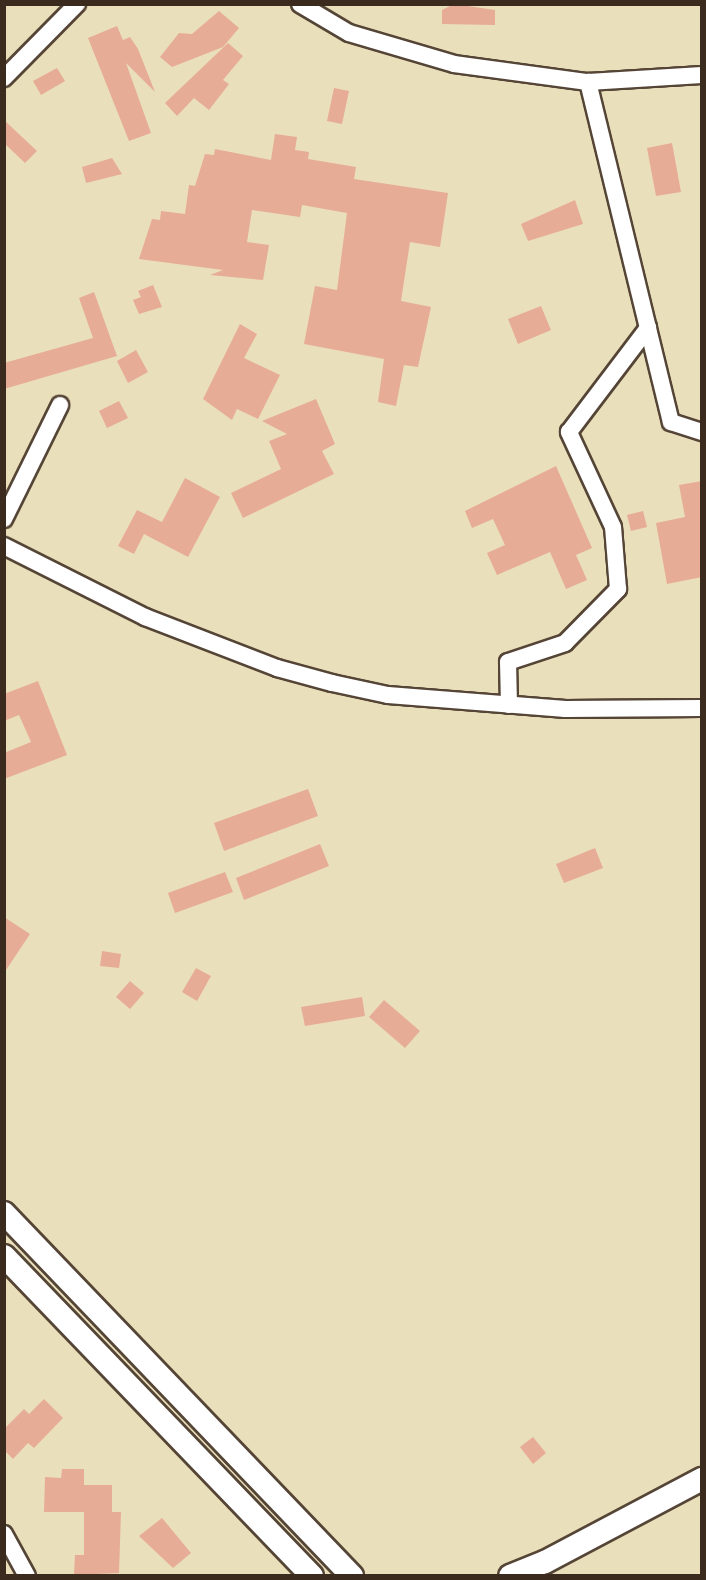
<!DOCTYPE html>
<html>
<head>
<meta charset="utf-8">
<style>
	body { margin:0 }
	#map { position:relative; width:706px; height:1580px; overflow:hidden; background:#eadfbb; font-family:"Playpen Sans",sans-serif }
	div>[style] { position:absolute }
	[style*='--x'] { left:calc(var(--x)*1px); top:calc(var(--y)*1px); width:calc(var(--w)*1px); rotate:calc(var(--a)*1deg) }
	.building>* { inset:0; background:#e7ac96 }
	.roads { filter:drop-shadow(2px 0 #554536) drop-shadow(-2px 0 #554536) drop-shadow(0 2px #554536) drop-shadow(0 -2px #554536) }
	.street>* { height:16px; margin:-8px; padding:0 8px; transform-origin:8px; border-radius:8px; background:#fff }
	.secondary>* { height:22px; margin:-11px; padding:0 11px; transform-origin:11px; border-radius:11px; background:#fff }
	span { translate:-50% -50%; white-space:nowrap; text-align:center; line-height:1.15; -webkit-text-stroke:5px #fcf5e5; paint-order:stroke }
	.frame { position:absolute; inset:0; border:6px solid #3b2a1e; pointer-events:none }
</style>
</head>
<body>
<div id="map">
	<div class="building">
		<i style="clip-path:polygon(454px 4px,495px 10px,495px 25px,442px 24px,442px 10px)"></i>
		<i style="clip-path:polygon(219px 11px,239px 28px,223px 47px,172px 67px,160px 57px,179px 33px,192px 34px)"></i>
		<i style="clip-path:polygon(117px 26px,123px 40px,130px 37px,138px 49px,155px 92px,126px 63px,151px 133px,129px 141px,88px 38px)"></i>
		<i style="clip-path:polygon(228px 43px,243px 56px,223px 80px,229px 84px,209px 110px,194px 98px,177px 116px,165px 103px)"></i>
		<i style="clip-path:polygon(57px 68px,65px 81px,41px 95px,33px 81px)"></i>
		<i style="clip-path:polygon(334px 88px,349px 91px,342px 124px,327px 121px)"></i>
		<i style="clip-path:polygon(4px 120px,37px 151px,25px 163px,4px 143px)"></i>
		<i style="clip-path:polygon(275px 134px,297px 137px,295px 150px,309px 152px,308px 159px,356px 167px,354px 179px,448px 193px,440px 247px,410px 242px,401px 301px,431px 307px,418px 367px,404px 365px,396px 406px,378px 402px,384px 359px,304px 344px,315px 286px,337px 290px,347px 213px,302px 205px,300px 217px,252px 210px,247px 242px,269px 245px,263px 280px,210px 275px,223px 270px,139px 259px,152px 219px,160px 220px,161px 211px,185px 214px,189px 185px,195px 186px,205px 154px,214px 155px,215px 149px,271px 160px)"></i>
		<i style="clip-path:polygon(672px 143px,681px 192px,656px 196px,647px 148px)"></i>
		<i style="clip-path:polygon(112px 158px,122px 174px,86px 183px,82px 167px)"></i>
		<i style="clip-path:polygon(575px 200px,583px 224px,528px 241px,521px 224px)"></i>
		<i style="clip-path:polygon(153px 285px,162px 307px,139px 314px,133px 300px,141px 297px,138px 291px)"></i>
		<i style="clip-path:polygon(94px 292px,117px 356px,4px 389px,4px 363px,93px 338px,79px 298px)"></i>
		<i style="clip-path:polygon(541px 306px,551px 330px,518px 344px,508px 319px)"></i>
		<i style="clip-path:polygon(240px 324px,257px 334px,244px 358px,280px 375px,258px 419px,237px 409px,232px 420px,203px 399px)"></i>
		<i style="clip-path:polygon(136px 350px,148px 372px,128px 383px,117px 361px)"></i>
		<i style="clip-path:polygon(316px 399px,335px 444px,322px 451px,334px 474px,243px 518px,231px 493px,281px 469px,269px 441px,287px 434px,262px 421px)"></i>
		<i style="clip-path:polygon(119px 401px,128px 418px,107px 428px,99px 411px)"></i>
		<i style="clip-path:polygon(556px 466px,592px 548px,576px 555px,587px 580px,566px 589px,550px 552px,497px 575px,487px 553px,505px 545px,493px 519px,472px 528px,465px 511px)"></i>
		<i style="clip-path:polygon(185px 478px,220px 497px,188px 557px,144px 534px,134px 554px,118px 546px,137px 510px,162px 522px)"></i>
		<i style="clip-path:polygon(702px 481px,702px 577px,667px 584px,656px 523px,685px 517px,679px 485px)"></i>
		<i style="clip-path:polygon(643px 511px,647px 527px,631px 531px,627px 515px)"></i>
		<i style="clip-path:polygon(38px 681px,67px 755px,4px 779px,4px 753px,31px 742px,19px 715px,4px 721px,4px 694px)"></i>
		<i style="clip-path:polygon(308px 789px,318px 816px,224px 851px,214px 823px)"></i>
		<i style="clip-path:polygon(320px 844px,329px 866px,244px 900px,236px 878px)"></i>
		<i style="clip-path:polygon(595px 848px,603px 868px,564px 883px,556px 864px)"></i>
		<i style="clip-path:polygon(225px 872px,233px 892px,175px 913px,168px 893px)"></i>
		<i style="clip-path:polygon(4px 917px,30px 934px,4px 973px)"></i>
		<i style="clip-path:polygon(102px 951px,121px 954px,119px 968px,100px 966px)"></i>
		<i style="clip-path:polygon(196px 968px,211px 976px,197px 1001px,182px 992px)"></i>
		<i style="clip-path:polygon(130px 981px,144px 993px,130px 1009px,116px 997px)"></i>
		<i style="clip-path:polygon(362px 997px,365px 1016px,305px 1026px,301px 1007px)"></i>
		<i style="clip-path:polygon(384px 1000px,420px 1031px,405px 1048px,369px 1017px)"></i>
		<i style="clip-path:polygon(44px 1399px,63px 1418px,34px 1448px,28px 1443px,13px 1459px,4px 1450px,4px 1429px,24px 1409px,29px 1414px)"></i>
		<i style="clip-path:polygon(533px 1437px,546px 1453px,533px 1464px,520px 1447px)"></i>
		<i style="clip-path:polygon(62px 1469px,84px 1469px,84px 1485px,112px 1485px,112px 1512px,121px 1512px,119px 1573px,74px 1575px,75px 1555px,84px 1555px,84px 1512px,44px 1512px,45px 1477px,61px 1478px)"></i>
		<i style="clip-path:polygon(162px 1518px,191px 1553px,173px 1568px,139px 1536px)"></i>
	</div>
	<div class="roads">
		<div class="street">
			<i style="--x:300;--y:4;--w:57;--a:30.6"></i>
			<i style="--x:349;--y:33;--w:109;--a:16.4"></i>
			<i style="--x:454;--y:64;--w:135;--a:7.7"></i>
			<i style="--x:588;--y:82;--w:114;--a:-3.5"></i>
			<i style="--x:4;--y:78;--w:104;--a:-45.4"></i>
			<i style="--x:588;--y:82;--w:350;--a:76.3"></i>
			<i style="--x:671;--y:422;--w:33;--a:18"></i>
			<i style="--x:4;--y:519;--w:127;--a:-63.8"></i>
			<i style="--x:4;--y:546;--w:158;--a:26.7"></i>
			<i style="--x:145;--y:617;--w:142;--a:21.1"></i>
			<i style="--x:277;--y:668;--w:57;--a:15.3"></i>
			<i style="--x:332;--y:683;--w:57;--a:12.1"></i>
			<i style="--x:388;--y:695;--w:178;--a:4.5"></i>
			<i style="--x:565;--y:709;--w:137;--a:-0.4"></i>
			<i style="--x:509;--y:705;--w:43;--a:-91.3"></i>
			<i style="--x:508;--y:662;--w:60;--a:-18.4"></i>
			<i style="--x:565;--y:643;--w:76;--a:-45.5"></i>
			<i style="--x:618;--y:589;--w:62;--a:-94.6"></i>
			<i style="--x:613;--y:527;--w:105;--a:-114.9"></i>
			<i style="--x:569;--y:432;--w:131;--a:-52.8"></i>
			<i style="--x:4;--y:1534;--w:48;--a:61.3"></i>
		</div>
		<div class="secondary">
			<i style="--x:4;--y:1213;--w:503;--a:46.21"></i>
			<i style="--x:4;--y:1256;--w:444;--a:46.1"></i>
			<i style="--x:510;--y:1576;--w:38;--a:-22"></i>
			<i style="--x:545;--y:1562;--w:178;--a:-27.9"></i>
		</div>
	</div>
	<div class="frame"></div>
</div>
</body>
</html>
